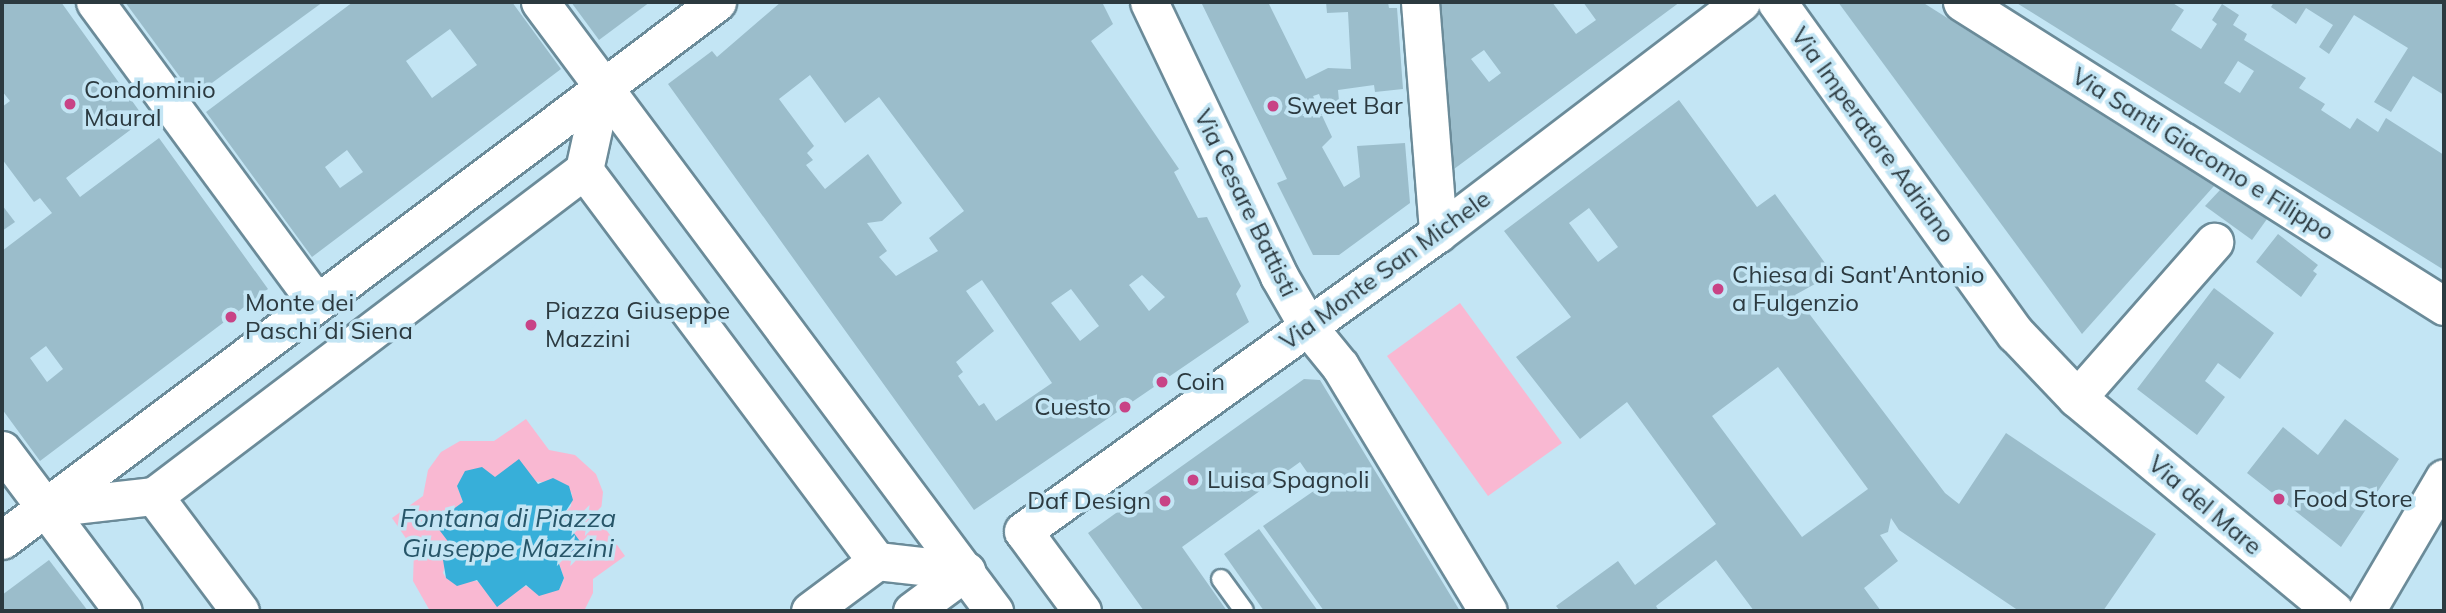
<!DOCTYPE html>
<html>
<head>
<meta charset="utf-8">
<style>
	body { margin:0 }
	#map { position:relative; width:2446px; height:613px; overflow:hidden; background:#c3e5f4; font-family:Mulish,sans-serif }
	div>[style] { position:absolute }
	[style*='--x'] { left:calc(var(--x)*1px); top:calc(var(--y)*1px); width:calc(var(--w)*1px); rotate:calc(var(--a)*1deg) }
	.green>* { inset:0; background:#f9b8d2 }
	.water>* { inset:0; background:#37afd9 }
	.building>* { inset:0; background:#9bbdcb }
	.roads { filter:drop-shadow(2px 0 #6b8b99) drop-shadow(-2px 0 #6b8b99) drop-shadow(0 2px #6b8b99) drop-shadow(0 -2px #6b8b99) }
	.lane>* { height:18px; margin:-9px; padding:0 9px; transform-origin:9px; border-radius:9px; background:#fff }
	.street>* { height:37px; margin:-18.5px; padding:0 18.5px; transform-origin:18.5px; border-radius:18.5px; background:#fff }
	.secondary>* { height:38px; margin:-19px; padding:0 19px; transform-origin:19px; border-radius:19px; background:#fff }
	.dots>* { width:19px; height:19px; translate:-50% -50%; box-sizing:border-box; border:4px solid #c3e5f4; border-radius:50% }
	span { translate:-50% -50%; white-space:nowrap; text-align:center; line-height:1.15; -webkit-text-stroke:7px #c3e5f4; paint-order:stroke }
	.poi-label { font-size:24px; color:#2c3a40 }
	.left { translate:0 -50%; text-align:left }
	.right { translate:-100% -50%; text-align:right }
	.street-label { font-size:24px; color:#2c3a40 }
	.water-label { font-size:26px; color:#275669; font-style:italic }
	.frame { position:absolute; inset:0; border:4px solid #2c3a40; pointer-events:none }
</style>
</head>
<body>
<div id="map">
	<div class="green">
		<i style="clip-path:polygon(1460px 303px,1562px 443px,1488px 496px,1387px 356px)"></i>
		<i style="clip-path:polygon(evenodd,526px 419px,549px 450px,575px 455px,596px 474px,603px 492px,600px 521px,625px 556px,593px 579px,593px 593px,584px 611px,430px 611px,413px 581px,414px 550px,392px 518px,423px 496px,428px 470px,441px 452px,460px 441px,494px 441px,526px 419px,495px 478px,541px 482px,572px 493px,571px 506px,562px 517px,558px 561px,564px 578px,559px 590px,446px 578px,443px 573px,463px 502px,457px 486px,495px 478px)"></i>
	</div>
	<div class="water">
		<i style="clip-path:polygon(519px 459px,538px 484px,553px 478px,569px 486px,573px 500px,562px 517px,582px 544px,558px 561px,564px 578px,559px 590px,539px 596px,526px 585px,497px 607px,477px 580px,457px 586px,446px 578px,443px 560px,453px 548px,434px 523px,463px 502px,457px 486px,465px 471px,482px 467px,495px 477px)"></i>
	</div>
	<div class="building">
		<i style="clip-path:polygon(evenodd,2px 2px,61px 2px,145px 119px,66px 178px,80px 197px,159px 138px,268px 289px,40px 461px,2px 409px,2px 251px,52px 213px,40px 198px,34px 202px,2px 159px,2px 107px,10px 101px,2px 91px,2px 2px,46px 346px,63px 369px,47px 382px,30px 358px,46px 346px)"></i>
		<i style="clip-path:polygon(125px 2px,323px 2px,194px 96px)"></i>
		<i style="clip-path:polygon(evenodd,353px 2px,512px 2px,561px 69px,312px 257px,206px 112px,353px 2px,450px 29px,477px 65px,432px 98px,406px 61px,450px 29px,353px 2px,347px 150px,363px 172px,340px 188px,325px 167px,347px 150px)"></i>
		<i style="clip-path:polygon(571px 2px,650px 2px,599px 40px)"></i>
		<i style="clip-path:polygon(evenodd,781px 2px,1102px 2px,1113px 24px,1091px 41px,1179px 169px,1174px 172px,1198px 218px,1207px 217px,1241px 286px,1236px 294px,1249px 322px,974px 510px,668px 84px,712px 51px,717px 57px,781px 2px,810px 75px,845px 123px,879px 97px,964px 211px,929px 238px,938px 251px,896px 276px,879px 257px,887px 251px,867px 223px,882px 221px,902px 203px,868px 154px,825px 189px,806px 165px,813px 160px,807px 153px,814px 146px,779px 99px,810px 75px,781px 2px,1142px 275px,1165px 297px,1149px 311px,1129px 285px,1142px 275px,781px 2px,982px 280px,1052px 383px,996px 421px,984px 403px,979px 406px,958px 376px,963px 372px,956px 362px,994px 331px,966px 291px,982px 280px,781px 2px,1071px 289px,1099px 326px,1080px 341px,1051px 303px,1071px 289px)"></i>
		<i style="clip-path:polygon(1201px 2px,1268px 2px,1306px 79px,1328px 68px,1351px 69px,1348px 12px,1327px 13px,1326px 2px,1388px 2px,1389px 8px,1397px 8px,1403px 89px,1375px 92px,1374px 85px,1338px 90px,1339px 101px,1323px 104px,1319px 94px,1313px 96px,1332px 137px,1322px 147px,1344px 187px,1360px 177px,1357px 146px,1405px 143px,1410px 203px,1339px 255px,1313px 255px,1277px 183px,1287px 179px)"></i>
		<i style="clip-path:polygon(evenodd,1438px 2px,1552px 2px,1576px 34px,1596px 20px,1583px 2px,1680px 2px,1454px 169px,1438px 2px,1484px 50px,1501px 73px,1489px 82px,1471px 59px,1484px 50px)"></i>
		<i style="clip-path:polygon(1838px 2px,1922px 2px,2214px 186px,2082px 334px)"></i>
		<i style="clip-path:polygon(evenodd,2015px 2px,2171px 2px,2184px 10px,2171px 30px,2201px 49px,2217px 24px,2212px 20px,2222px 4px,2239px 15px,2233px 25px,2247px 34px,2244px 40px,2306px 78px,2299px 88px,2325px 104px,2321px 110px,2350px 129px,2357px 118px,2378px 132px,2386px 118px,2444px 155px,2444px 270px,2015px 2px,2238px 61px,2254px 71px,2240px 93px,2224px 83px,2238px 61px)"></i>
		<i style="clip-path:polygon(2274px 2px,2444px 2px,2444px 95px,2413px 76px,2391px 112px,2374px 102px,2408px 48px,2354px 15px,2329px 54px,2319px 47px,2333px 25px,2306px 8px,2296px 24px,2271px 7px)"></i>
		<i style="clip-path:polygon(evenodd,1679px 100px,1757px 207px,1775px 194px,1833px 274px,1795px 295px,1945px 493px,1959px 504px,2006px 433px,2156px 534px,2103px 611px,2019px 611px,1899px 530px,1891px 518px,1888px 532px,1880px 535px,1898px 561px,1864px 588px,1881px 611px,1754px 611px,1716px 560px,1656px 606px,1659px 611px,1560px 611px,1556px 606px,1618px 561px,1635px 585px,1716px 524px,1627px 402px,1580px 439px,1516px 357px,1571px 317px,1504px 231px,1679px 100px,1589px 208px,1618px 247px,1598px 262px,1569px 223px,1589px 208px,1679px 100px,1778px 367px,1868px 489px,1802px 537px,1712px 416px,1778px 367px)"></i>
		<i style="clip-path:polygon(2220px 190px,2267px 219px,2252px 240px,2205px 206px)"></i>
		<i style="clip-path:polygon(2px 205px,15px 222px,2px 231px)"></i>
		<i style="clip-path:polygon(2278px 234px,2318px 265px,2313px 271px,2317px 274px,2301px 297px,2256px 262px)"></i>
		<i style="clip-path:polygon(2214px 288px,2274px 333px,2240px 379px,2218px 363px,2205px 381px,2225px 397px,2197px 435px,2137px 389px)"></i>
		<i style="clip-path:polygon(1304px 379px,1320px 380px,1460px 611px,1324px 611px,1263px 526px,1318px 488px,1300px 462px,1182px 547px,1227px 611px,1144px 611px,1088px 533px)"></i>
		<i style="clip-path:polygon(2345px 419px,2399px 459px,2341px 547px,2247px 473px,2283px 427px,2318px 455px)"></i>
		<i style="clip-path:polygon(1259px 529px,1318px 611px,1264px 611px,1224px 554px)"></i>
		<i style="clip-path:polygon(49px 560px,88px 611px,2px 611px,2px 595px)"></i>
	</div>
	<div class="roads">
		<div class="lane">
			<i style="--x:1221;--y:579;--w:39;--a:54"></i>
		</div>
		<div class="street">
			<i style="--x:95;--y:2;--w:373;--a:53.6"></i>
			<i style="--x:540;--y:2;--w:760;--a:53.3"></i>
			<i style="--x:1149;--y:2;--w:303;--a:64.6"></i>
			<i style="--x:1279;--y:276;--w:60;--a:60"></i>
			<i style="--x:1309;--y:328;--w:49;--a:50.8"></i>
			<i style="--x:1340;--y:366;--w:286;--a:58.9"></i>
			<i style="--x:1420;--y:2;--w:232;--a:85.5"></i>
			<i style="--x:1962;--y:2;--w:570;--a:32.24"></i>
			<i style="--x:584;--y:170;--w:84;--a:-77.6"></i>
			<i style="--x:2077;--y:398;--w:208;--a:-48.7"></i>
			<i style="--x:2;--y:450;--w:201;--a:53.1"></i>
			<i style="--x:47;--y:508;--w:108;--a:-6.4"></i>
			<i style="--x:2;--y:540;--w:895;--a:-36.96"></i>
			<i style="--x:240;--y:611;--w:144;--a:-126.8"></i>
			<i style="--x:154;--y:496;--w:540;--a:-37.17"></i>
			<i style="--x:584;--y:170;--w:489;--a:53.2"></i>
			<i style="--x:810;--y:611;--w:84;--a:-36.7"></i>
			<i style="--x:877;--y:561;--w:90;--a:6.4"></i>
			<i style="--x:912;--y:611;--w:67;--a:-36.5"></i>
			<i style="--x:1082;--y:611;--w:99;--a:-126.4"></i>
			<i style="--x:1023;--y:531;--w:511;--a:-35.68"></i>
			<i style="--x:1438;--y:233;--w:381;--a:-37.3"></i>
			<i style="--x:2366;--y:611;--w:154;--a:-59.6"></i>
		</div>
		<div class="secondary">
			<i style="--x:1777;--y:2;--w:409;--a:54.3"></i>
			<i style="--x:2016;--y:334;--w:88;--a:46.4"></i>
			<i style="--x:2077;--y:398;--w:334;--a:39.7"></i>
		</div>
	</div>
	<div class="dots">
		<i style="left:70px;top:104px;background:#c84386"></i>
		<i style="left:1273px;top:106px;background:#c84386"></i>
		<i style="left:1718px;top:289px;background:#c84386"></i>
		<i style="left:231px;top:317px;background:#c84386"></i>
		<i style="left:531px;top:325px;background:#c84386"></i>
		<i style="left:1162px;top:382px;background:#c84386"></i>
		<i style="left:1125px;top:407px;background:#c84386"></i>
		<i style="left:1193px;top:480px;background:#c84386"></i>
		<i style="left:2279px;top:499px;background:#c84386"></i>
		<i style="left:1165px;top:501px;background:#c84386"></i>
	</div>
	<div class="poi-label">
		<span class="left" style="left:84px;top:104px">Condominio<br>Maural</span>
		<span class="left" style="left:1287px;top:106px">Sweet Bar</span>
		<span class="left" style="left:1732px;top:289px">Chiesa di Sant'Antonio<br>a Fulgenzio</span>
		<span class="left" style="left:245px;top:317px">Monte dei<br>Paschi di Siena</span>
		<span class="left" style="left:545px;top:325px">Piazza Giuseppe<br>Mazzini</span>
		<span class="left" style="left:1176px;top:382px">Coin</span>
		<span class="right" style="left:1111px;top:407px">Cuesto</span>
		<span class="left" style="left:1207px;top:480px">Luisa Spagnoli</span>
		<span class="left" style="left:2293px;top:499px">Food Store</span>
		<span class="right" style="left:1151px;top:501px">Daf Design</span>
	</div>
	<div class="street-label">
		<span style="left:1873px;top:135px;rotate:54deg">Via Imperatore Adriano</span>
		<span style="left:2203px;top:154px;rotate:32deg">Via Santi Giacomo e Filippo</span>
		<span style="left:1246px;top:203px;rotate:64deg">Via Cesare Battisti</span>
		<span style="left:1385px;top:270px;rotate:-36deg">Via Monte San Michele</span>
		<span style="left:2205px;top:505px;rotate:40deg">Via del Mare</span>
	</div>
	<div class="water-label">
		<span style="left:508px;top:533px">Fontana di Piazza<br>Giuseppe Mazzini</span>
	</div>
	<div class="frame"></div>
</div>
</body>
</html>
